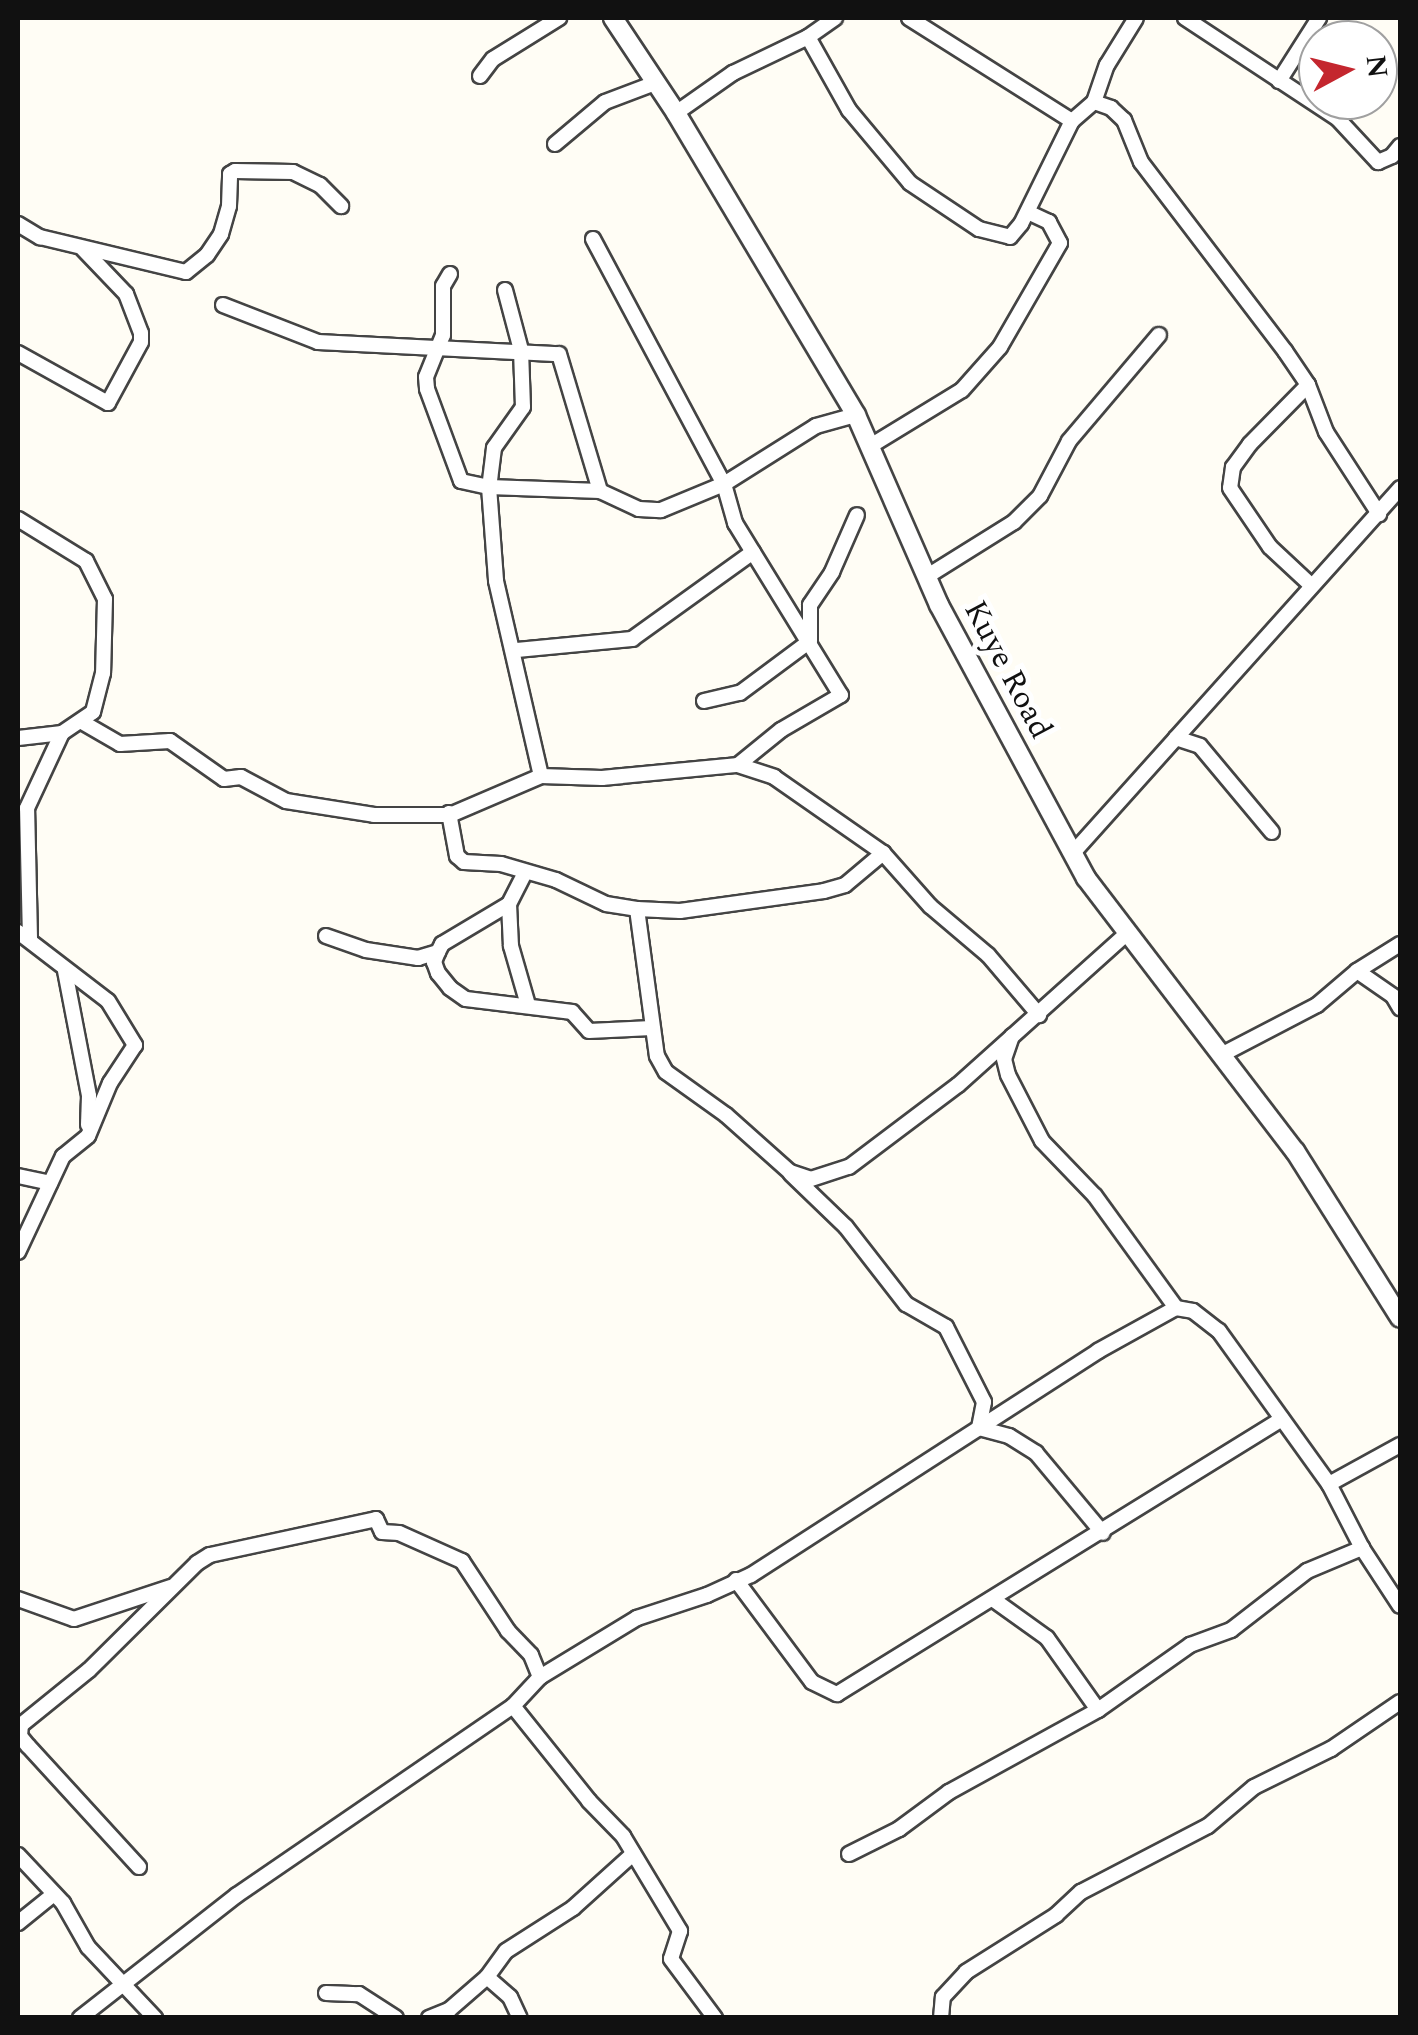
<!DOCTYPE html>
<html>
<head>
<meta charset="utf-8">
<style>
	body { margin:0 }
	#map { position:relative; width:1418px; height:2035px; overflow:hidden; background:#fffdf5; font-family:Spectral,serif }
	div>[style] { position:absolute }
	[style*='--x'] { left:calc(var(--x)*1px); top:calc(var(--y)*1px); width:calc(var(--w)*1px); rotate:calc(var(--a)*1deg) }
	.roads { filter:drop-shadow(2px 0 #444) drop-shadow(-2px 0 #444) drop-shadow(0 2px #444) drop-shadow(0 -2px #444) }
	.minor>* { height:14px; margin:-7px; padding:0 7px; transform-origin:7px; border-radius:7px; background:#fff }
	.tertiary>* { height:18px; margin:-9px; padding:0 9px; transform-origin:9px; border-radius:9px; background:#fff }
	span { translate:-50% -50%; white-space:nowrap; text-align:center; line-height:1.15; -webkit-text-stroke:10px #fff; paint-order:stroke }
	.street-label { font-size:32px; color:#111 }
	.frame { position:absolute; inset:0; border:20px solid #111; pointer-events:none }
	.north { position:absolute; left:1298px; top:20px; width:100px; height:100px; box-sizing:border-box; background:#fff; border:2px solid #a0a0a0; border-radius:50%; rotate:83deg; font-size:28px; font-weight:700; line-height:40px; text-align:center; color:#111 }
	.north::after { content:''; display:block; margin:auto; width:35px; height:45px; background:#c4262e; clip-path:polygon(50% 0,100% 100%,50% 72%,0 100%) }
</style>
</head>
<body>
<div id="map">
	<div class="roads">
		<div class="minor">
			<i style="--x:909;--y:18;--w:193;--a:32.3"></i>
			<i style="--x:1185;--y:18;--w:183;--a:33.4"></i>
			<i style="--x:1338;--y:119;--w:59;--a:47.1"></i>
			<i style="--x:1378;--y:162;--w:15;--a:-23"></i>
			<i style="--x:1392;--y:156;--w:13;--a:-51"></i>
			<i style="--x:808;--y:37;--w:33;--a:-35"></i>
			<i style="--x:480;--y:76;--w:21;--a:-53"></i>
			<i style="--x:493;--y:59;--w:78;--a:-31.8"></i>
			<i style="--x:1279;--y:81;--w:75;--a:-57.6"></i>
			<i style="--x:1094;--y:102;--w:18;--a:19"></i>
			<i style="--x:1111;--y:108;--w:18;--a:43"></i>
			<i style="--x:1124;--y:120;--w:45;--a:68"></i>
			<i style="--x:1141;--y:162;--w:238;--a:52.7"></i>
			<i style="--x:1285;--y:351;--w:41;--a:55.9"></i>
			<i style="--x:1308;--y:385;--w:50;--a:69"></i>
			<i style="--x:1326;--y:432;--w:98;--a:57.1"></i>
			<i style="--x:676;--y:113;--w:70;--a:-35.1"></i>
			<i style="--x:733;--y:73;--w:83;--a:-25.6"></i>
			<i style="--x:808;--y:37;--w:84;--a:60.7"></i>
			<i style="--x:849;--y:110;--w:95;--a:50.1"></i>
			<i style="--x:910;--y:183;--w:83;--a:33.7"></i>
			<i style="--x:979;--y:229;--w:32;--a:14"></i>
			<i style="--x:1010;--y:237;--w:17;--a:-50"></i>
			<i style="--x:1021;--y:224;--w:115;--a:-63.7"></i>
			<i style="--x:1072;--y:121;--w:29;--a:-41"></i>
			<i style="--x:1094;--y:102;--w:39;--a:-71"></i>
			<i style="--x:1107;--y:65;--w:55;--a:-58.3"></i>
			<i style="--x:555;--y:144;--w:65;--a:-40"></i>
			<i style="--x:605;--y:102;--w:53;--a:-20.8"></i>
			<i style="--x:18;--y:224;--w:26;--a:31"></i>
			<i style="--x:40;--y:237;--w:150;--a:13.5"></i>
			<i style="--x:186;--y:272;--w:27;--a:-39"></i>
			<i style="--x:207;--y:255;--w:25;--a:-56"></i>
			<i style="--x:221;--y:234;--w:29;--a:-74"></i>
			<i style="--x:229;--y:206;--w:32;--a:-88"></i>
			<i style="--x:230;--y:174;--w:6;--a:-31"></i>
			<i style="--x:235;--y:171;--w:58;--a:1"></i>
			<i style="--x:293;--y:172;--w:30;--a:26"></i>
			<i style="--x:320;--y:185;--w:30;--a:45"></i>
			<i style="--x:593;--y:239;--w:278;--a:61.9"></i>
			<i style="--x:724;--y:484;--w:41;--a:74.2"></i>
			<i style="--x:735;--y:523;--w:202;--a:58.4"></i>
			<i style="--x:841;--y:695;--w:69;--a:149.7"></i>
			<i style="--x:781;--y:730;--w:55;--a:140.9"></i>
			<i style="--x:450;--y:274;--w:14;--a:120"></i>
			<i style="--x:443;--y:286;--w:49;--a:90"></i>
			<i style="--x:443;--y:335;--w:45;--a:112"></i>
			<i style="--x:426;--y:377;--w:12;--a:85"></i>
			<i style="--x:427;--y:389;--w:98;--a:69.7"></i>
			<i style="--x:461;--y:481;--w:29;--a:12"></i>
			<i style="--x:489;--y:487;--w:111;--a:2.1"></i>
			<i style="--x:600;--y:491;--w:43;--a:24.8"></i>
			<i style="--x:639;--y:509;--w:22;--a:3"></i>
			<i style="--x:661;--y:510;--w:68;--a:-22.4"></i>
			<i style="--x:724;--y:484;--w:109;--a:-32.2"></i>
			<i style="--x:816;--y:426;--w:41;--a:-15.4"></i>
			<i style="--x:505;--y:290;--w:62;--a:75.1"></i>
			<i style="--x:521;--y:350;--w:57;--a:88"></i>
			<i style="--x:523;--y:407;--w:50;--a:125.3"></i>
			<i style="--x:494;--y:448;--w:39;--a:97"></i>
			<i style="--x:489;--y:487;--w:94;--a:85.7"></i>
			<i style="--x:496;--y:581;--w:200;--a:77"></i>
			<i style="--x:223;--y:305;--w:102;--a:21.3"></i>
			<i style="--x:318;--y:342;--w:241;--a:2.9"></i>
			<i style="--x:559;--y:354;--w:143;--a:73.3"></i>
			<i style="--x:18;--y:353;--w:103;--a:29.1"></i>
			<i style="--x:108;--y:403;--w:69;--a:-61.6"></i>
			<i style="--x:141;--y:342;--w:9;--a:-90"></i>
			<i style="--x:141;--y:333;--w:42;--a:-111"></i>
			<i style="--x:126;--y:294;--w:62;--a:-133.7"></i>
			<i style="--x:1308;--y:385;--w:83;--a:134.5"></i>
			<i style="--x:1250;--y:444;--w:29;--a:126"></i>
			<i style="--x:1233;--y:467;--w:21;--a:98"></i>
			<i style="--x:1230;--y:488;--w:71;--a:55.9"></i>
			<i style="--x:1270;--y:547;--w:57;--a:42.9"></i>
			<i style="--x:872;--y:445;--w:105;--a:-31.4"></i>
			<i style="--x:962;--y:390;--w:57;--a:-48.5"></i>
			<i style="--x:1000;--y:347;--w:120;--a:-60"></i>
			<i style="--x:1060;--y:243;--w:24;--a:-118"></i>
			<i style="--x:1049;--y:222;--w:23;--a:-155"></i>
			<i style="--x:18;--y:519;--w:80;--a:31.7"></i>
			<i style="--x:86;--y:561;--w:42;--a:63.4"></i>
			<i style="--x:105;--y:599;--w:74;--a:91.5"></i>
			<i style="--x:103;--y:673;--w:40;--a:104.4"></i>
			<i style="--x:93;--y:712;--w:37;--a:146"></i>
			<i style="--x:62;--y:733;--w:44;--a:173.5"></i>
			<i style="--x:926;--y:577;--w:104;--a:-32"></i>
			<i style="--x:1014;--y:522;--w:37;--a:-45"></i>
			<i style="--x:1040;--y:496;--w:62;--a:-62.2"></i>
			<i style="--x:1069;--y:441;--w:139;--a:-49.7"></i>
			<i style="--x:516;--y:650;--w:117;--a:-5.4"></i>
			<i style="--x:632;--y:639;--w:149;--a:-35.7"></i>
			<i style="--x:704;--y:701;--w:37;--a:-13"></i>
			<i style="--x:740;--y:693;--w:87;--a:-36.6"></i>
			<i style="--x:810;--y:641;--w:36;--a:-90"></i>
			<i style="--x:810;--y:605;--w:40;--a:-56"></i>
			<i style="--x:832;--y:572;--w:62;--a:-66.3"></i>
			<i style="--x:82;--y:722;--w:44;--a:30.1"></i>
			<i style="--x:120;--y:744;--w:50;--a:-3.4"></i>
			<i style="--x:170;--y:741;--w:66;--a:35.1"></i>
			<i style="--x:224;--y:779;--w:17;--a:-7"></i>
			<i style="--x:241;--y:777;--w:51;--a:28.1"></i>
			<i style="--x:286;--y:801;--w:89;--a:9"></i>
			<i style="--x:374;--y:815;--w:76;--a:0"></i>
			<i style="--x:450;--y:815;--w:99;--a:-23.2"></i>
			<i style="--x:541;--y:776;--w:61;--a:1.9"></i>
			<i style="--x:602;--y:778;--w:137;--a:-5.5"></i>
			<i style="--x:738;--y:765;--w:38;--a:18"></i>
			<i style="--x:774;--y:777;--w:133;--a:34.9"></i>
			<i style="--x:883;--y:853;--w:71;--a:48.4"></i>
			<i style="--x:930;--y:906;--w:76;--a:40.2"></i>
			<i style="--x:988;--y:955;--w:79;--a:49.6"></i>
			<i style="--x:1176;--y:738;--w:336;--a:-48.1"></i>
			<i style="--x:449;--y:813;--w:44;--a:79.5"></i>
			<i style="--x:457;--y:856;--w:9;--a:41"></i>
			<i style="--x:464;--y:862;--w:37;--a:3"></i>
			<i style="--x:501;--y:864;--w:57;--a:16.2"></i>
			<i style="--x:556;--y:880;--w:55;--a:25.6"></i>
			<i style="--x:606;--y:904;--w:31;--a:9"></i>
			<i style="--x:637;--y:909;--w:43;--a:2.7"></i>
			<i style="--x:680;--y:911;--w:145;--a:-7.9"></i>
			<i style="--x:824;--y:891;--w:22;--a:-16"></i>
			<i style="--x:845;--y:885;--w:50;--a:-40.1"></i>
			<i style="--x:1072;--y:854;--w:156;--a:-48.1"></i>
			<i style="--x:1176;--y:738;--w:25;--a:18"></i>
			<i style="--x:1200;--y:746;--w:112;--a:50.1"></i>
			<i style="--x:509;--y:904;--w:42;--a:87.3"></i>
			<i style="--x:511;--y:946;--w:61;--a:73.9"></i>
			<i style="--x:637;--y:909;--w:148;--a:82.3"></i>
			<i style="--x:657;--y:1056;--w:18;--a:61"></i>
			<i style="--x:666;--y:1072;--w:74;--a:35.6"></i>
			<i style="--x:726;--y:1115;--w:86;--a:41.7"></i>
			<i style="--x:790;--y:1172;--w:22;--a:18"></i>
			<i style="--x:811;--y:1179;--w:40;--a:-18"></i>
			<i style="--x:849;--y:1167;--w:136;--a:-37"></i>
			<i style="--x:958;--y:1085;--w:224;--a:-41.9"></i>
			<i style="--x:18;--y:932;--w:113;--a:37.5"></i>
			<i style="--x:108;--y:1001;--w:52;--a:58.5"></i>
			<i style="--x:135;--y:1045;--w:45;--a:123.3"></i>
			<i style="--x:110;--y:1083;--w:57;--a:112.5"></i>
			<i style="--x:88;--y:1136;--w:32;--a:141"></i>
			<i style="--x:63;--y:1156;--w:106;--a:115.1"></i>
			<i style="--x:326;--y:936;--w:42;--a:19.3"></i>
			<i style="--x:366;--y:950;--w:53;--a:8.7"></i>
			<i style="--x:418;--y:958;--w:21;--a:-17"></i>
			<i style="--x:438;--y:952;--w:9;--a:-63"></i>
			<i style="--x:442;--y:944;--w:78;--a:-30.8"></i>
			<i style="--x:509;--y:904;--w:35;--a:-63"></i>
			<i style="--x:30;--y:938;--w:130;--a:-91.3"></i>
			<i style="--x:27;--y:808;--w:83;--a:-65"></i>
			<i style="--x:438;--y:952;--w:11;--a:112"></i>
			<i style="--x:434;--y:962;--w:12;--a:70"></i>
			<i style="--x:438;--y:973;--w:19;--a:51"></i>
			<i style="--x:450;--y:988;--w:19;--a:35"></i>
			<i style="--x:466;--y:999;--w:107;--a:7"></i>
			<i style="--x:572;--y:1012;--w:25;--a:48"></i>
			<i style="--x:589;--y:1031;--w:63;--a:-2.7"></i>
			<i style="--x:65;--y:971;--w:127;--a:79.1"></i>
			<i style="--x:89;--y:1096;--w:29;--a:92"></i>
			<i style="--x:1357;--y:971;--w:44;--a:34.8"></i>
			<i style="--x:1393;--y:996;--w:14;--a:60"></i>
			<i style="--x:1012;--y:1036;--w:24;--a:109"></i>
			<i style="--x:1004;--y:1059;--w:16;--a:76"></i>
			<i style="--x:1008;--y:1075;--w:74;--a:62.7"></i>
			<i style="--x:1042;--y:1141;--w:76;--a:46.1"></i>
			<i style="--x:1095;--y:1196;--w:138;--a:54.1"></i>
			<i style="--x:1221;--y:1055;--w:108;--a:-27.5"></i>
			<i style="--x:1317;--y:1005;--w:52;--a:-40.4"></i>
			<i style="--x:1357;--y:971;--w:51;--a:-32.1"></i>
			<i style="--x:791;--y:1174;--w:76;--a:43.9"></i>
			<i style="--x:846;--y:1227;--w:98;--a:52.1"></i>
			<i style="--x:906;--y:1304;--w:46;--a:29.9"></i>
			<i style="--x:946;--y:1327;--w:84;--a:63.1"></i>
			<i style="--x:984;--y:1402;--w:26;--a:101"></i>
			<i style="--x:979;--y:1428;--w:31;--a:15"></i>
			<i style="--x:1009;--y:1436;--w:32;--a:32"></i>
			<i style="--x:1036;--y:1453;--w:104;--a:50.1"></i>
			<i style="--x:18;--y:1176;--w:33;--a:12"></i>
			<i style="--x:1329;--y:1484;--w:81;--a:-28.8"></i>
			<i style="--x:736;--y:1580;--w:127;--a:53.3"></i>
			<i style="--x:812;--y:1682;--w:28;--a:26"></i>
			<i style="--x:837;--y:1694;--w:523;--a:-31.72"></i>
			<i style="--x:18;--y:1599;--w:59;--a:19.7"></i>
			<i style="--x:74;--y:1619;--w:102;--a:-18.3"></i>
			<i style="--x:994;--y:1600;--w:65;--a:35.6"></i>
			<i style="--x:1047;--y:1638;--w:88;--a:54.7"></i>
			<i style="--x:513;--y:1706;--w:122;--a:51.3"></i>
			<i style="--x:589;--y:1801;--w:49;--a:45.8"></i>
			<i style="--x:623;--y:1836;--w:111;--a:59"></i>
			<i style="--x:680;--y:1931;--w:29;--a:108"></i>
			<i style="--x:671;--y:1959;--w:74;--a:53.3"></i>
			<i style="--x:849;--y:1854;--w:56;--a:-26.6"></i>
			<i style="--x:899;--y:1829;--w:62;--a:-36.5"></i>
			<i style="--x:949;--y:1792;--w:170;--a:-28.8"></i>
			<i style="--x:1098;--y:1710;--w:113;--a:-35.2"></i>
			<i style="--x:1190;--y:1645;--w:44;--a:-20.1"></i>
			<i style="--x:1231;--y:1630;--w:96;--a:-37.8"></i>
			<i style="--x:1307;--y:1571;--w:60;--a:-22.7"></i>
			<i style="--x:18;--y:1855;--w:66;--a:46.8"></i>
			<i style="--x:63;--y:1903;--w:51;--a:60.4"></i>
			<i style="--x:88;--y:1947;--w:98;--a:46.7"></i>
			<i style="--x:139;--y:1867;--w:164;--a:-132.5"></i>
			<i style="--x:28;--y:1746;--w:13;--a:-129"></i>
			<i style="--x:20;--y:1736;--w:11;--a:-85"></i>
			<i style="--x:21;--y:1725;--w:87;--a:-39"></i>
			<i style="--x:89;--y:1670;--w:152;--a:-44.7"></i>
			<i style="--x:197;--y:1563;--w:15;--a:-32"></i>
			<i style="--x:210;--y:1555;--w:170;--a:-12.2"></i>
			<i style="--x:376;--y:1519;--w:14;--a:65"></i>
			<i style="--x:382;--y:1532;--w:17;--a:3"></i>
			<i style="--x:399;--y:1533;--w:69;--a:24"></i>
			<i style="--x:462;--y:1561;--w:84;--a:56.7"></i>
			<i style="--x:508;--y:1631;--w:33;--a:46"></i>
			<i style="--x:531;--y:1655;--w:24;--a:68"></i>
			<i style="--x:18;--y:1923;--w:46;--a:-38.9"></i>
			<i style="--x:487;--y:1977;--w:30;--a:41"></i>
			<i style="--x:510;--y:1997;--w:23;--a:65"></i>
			<i style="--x:326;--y:1993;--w:33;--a:2"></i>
			<i style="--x:359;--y:1994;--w:44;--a:33"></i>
			<i style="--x:80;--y:2018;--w:199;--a:-38.1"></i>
			<i style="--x:237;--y:1895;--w:335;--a:-34.4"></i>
			<i style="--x:513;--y:1706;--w:40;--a:-47"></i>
			<i style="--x:540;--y:1677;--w:114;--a:-31.3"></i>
			<i style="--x:637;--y:1618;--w:74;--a:-18.2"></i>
			<i style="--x:707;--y:1595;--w:48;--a:-24.4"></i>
			<i style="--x:751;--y:1575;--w:413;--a:-32.8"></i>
			<i style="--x:1098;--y:1351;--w:89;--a:-28.9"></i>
			<i style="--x:1176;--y:1308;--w:17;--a:10"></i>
			<i style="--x:1193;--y:1311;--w:33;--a:38"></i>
			<i style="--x:1219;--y:1331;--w:188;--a:54.3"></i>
			<i style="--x:1329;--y:1484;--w:72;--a:62.7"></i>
			<i style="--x:1362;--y:1548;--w:69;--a:56.8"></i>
			<i style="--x:429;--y:2018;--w:22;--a:-22"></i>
			<i style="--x:449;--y:2010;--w:50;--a:-41"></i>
			<i style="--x:487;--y:1977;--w:32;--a:-54"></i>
			<i style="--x:506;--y:1951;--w:80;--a:-32.7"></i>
			<i style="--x:573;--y:1908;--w:81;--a:-42"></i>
			<i style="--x:941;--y:2018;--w:21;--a:-85"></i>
			<i style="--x:943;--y:1997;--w:34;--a:-47"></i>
			<i style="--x:966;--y:1972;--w:107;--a:-32.3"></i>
			<i style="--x:1056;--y:1915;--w:34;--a:-43"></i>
			<i style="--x:1081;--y:1892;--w:143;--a:-27.5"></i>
			<i style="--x:1208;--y:1826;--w:60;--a:-40.3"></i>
			<i style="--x:1254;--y:1787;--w:86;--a:-26.3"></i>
			<i style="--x:1331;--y:1749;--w:83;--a:-34.3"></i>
		</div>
		<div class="tertiary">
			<i style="--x:613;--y:18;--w:114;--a:56.4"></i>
			<i style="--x:676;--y:113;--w:352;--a:59.2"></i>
			<i style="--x:856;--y:415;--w:207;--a:66.4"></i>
			<i style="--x:939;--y:605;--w:310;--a:61.7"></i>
			<i style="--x:1086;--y:878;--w:344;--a:52.6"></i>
			<i style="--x:1295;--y:1151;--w:197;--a:57.8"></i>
		</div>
	</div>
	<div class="street-label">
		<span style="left:1007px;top:670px;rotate:62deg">Kuye Road</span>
	</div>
	<div class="frame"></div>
	<div class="north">N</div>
</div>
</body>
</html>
